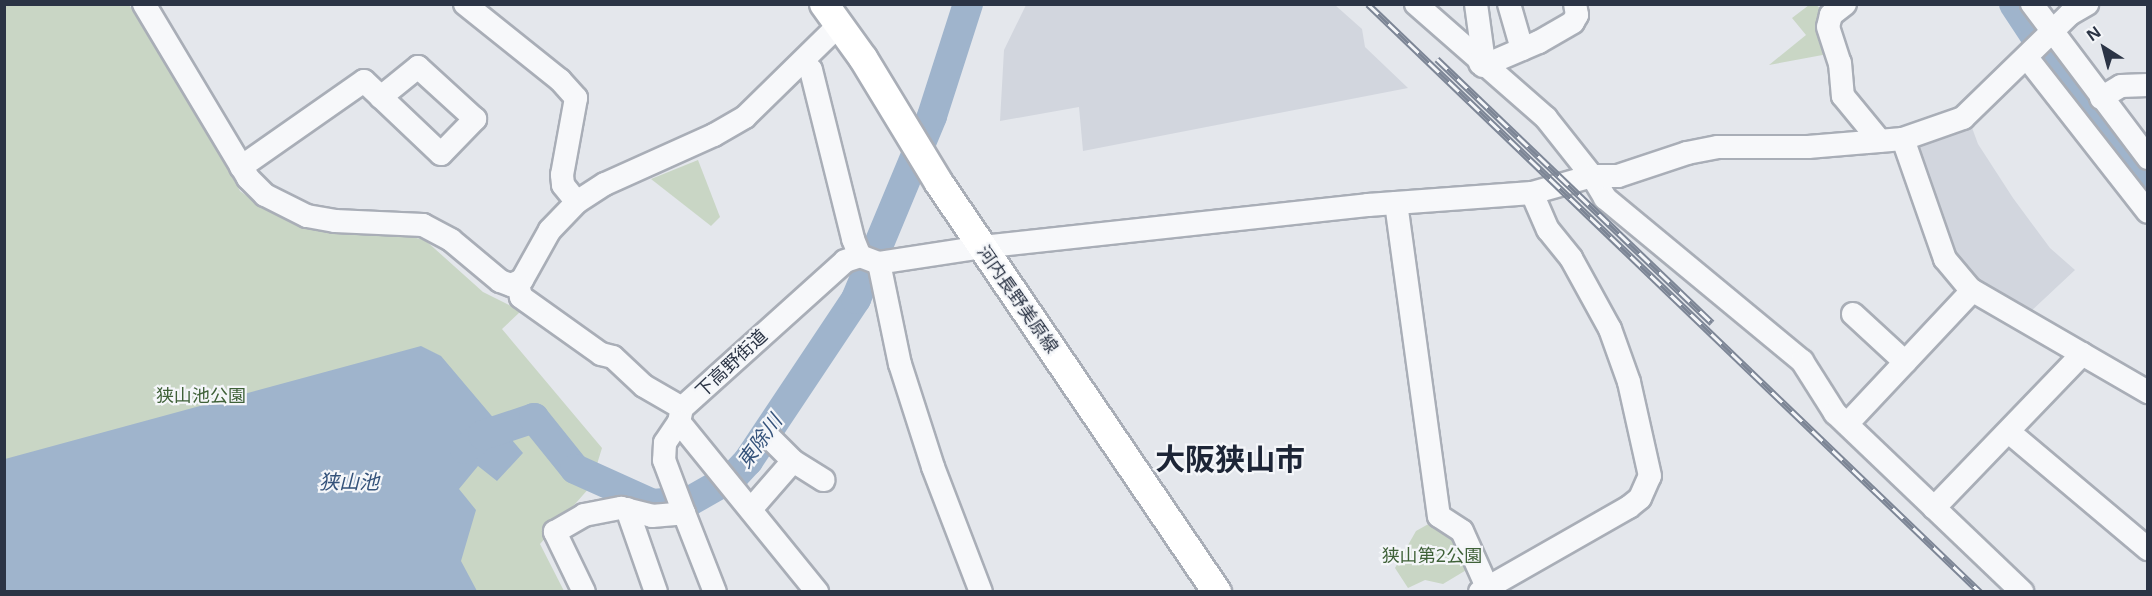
<!DOCTYPE html>
<html>
<head>
<meta charset="utf-8">
<style>
	body { margin:0 }
	#map { position:relative; width:2152px; height:596px; overflow:hidden; background:#e4e7ec; font-family:"Open Sans","Noto Sans JP",sans-serif }
	div>[style] { position:absolute }
	[style*='--x'] { left:calc(var(--x)*1px); top:calc(var(--y)*1px); width:calc(var(--w)*1px); rotate:calc(var(--a)*1deg) }
	.built>* { inset:0; background:#d2d6de }
	.green>* { inset:0; background:#c9d6c5 }
	.water>* { inset:0; background:#9fb4cc }
	.river>* { height:30px; margin:-15px; padding:0 15px; transform-origin:15px; border-radius:15px; background:#9fb4cc }
	.roads { filter:drop-shadow(2px 0 #a9aeb7) drop-shadow(-2px 0 #a9aeb7) drop-shadow(0 2px #a9aeb7) drop-shadow(0 -2px #a9aeb7) }
	.minor>* { height:22px; margin:-11px; padding:0 11px; transform-origin:11px; border-radius:11px; background:#f7f8fa }
	.major>* { height:28px; margin:-14px; padding:0 14px; transform-origin:14px; border-radius:14px; background:#fff }
	.rail>* { height:7px; margin-top:-3.5px; transform-origin:0; background:repeating-linear-gradient(90deg,#f4f6f9 0 14px,#7d8696 0 28px); box-sizing:border-box; border-block:2px solid #7d8696 }
	span { translate:-50% -50%; white-space:nowrap; text-align:center; line-height:1.15; -webkit-text-stroke:4.5px #f4f6f9; paint-order:stroke }
	.street-label { font-size:18px; color:#2b3445 }
	.park-label { font-size:18px; color:#3f6138 }
	.water-label { font-size:20px; color:#34527a; font-style:italic }
	.town-label { font-size:30px; color:#1d2536; font-weight:700 }
	.frame { position:absolute; inset:0; border:6px solid #2b3445; pointer-events:none }
	.north { position:absolute; left:2074px; top:18px; width:60px; height:60px; -webkit-text-stroke:4px #f4f6f9; paint-order:stroke; rotate:324deg; font-size:16px; font-weight:700; line-height:24px; text-align:center; color:#2b3445 }
	.north::after { content:''; display:block; margin:auto; width:21px; height:27px; background:#2b3445; clip-path:polygon(50% 0,100% 100%,50% 72%,0 100%) }
</style>
</head>
<body>
<div id="map">
	<div class="built">
		<i style="clip-path:polygon(1026px 5px,1335px 5px,1362px 29px,1365px 47px,1408px 88px,1083px 151px,1079px 107px,1000px 121px,1004px 50px)"></i>
		<i style="clip-path:polygon(1971px 125px,1978px 144px,2013px 198px,2050px 248px,2075px 270px,2028px 314px,1982px 291px,1956px 262px,1915px 147px)"></i>
	</div>
	<div class="green">
		<i style="clip-path:polygon(4px 5px,129px 5px,153px 37px,240px 191px,266px 210px,321px 230px,381px 230px,425px 240px,483px 292px,521px 311px,502px 329px,602px 448px,590px 487px,540px 544px,564px 591px,5px 591px)"></i>
		<i style="clip-path:polygon(1809px 5px,1816px 5px,1825px 12px,1817px 31px,1828px 54px,1769px 65px,1806px 35px,1792px 18px)"></i>
		<i style="clip-path:polygon(698px 160px,720px 217px,711px 226px,651px 179px)"></i>
		<i style="clip-path:polygon(1432px 522px,1446px 530px,1468px 569px,1443px 584px,1425px 580px,1408px 588px,1395px 568px,1416px 531px)"></i>
	</div>
	<div class="water">
		<i style="clip-path:polygon(421px 346px,441px 356px,523px 453px,497px 481px,478px 466px,459px 489px,476px 510px,461px 561px,477px 591px,5px 591px,5px 459px)"></i>
	</div>
	<div class="river">
		<i style="--x:2014;--y:4;--w:95;--a:56.6"></i>
		<i style="--x:2066;--y:83;--w:132;--a:51.5"></i>
		<i style="--x:465;--y:449;--w:23;--a:-38"></i>
		<i style="--x:483;--y:435;--w:54;--a:-18.4"></i>
		<i style="--x:534;--y:418;--w:65;--a:51.2"></i>
		<i style="--x:575;--y:469;--w:85;--a:24.2"></i>
		<i style="--x:653;--y:504;--w:37;--a:-5"></i>
		<i style="--x:690;--y:501;--w:51;--a:-29.6"></i>
		<i style="--x:734;--y:476;--w:21;--a:-47"></i>
		<i style="--x:748;--y:461;--w:195;--a:-56.3"></i>
		<i style="--x:856;--y:299;--w:198;--a:-67.4"></i>
		<i style="--x:932;--y:116;--w:118;--a:-72.2"></i>
	</div>
	<div class="roads">
		<div class="minor">
			<i style="--x:144;--y:4;--w:203;--a:59.1"></i>
			<i style="--x:248;--y:178;--w:24;--a:45"></i>
			<i style="--x:265;--y:195;--w:47;--a:26.6"></i>
			<i style="--x:307;--y:216;--w:28;--a:10"></i>
			<i style="--x:335;--y:221;--w:88;--a:2.6"></i>
			<i style="--x:423;--y:225;--w:32;--a:28"></i>
			<i style="--x:451;--y:240;--w:64;--a:39.9"></i>
			<i style="--x:500;--y:281;--w:12;--a:20"></i>
			<i style="--x:511;--y:285;--w:12;--a:-24"></i>
			<i style="--x:522;--y:280;--w:57;--a:-60.8"></i>
			<i style="--x:550;--y:230;--w:39;--a:-46"></i>
			<i style="--x:577;--y:202;--w:33;--a:-33"></i>
			<i style="--x:605;--y:184;--w:120;--a:-24.2"></i>
			<i style="--x:714;--y:135;--w:36;--a:-30"></i>
			<i style="--x:745;--y:117;--w:132;--a:-44.4"></i>
			<i style="--x:465;--y:4;--w:122;--a:38.7"></i>
			<i style="--x:560;--y:80;--w:24;--a:48"></i>
			<i style="--x:576;--y:98;--w:78;--a:100.3"></i>
			<i style="--x:562;--y:175;--w:10;--a:84"></i>
			<i style="--x:563;--y:185;--w:22;--a:51"></i>
			<i style="--x:1416;--y:4;--w:173;--a:41.2"></i>
			<i style="--x:1546;--y:118;--w:74;--a:51.6"></i>
			<i style="--x:1592;--y:176;--w:26;--a:59"></i>
			<i style="--x:1605;--y:198;--w:256;--a:39.6"></i>
			<i style="--x:1802;--y:361;--w:62;--a:57.6"></i>
			<i style="--x:1835;--y:413;--w:259;--a:43.7"></i>
			<i style="--x:1476;--y:4;--w:51;--a:82.2"></i>
			<i style="--x:1483;--y:55;--w:9;--a:108"></i>
			<i style="--x:1509;--y:4;--w:47;--a:73.9"></i>
			<i style="--x:1845;--y:4;--w:18;--a:142"></i>
			<i style="--x:1831;--y:15;--w:12;--a:104"></i>
			<i style="--x:1828;--y:27;--w:38;--a:72"></i>
			<i style="--x:1840;--y:63;--w:33;--a:85"></i>
			<i style="--x:1843;--y:96;--w:58;--a:50.6"></i>
			<i style="--x:2032;--y:4;--w:193;--a:53"></i>
			<i style="--x:2028;--y:59;--w:194;--a:51.9"></i>
			<i style="--x:802;--y:63;--w:11;--a:38"></i>
			<i style="--x:811;--y:70;--w:174;--a:76"></i>
			<i style="--x:853;--y:239;--w:18;--a:68"></i>
			<i style="--x:860;--y:256;--w:19;--a:21"></i>
			<i style="--x:878;--y:263;--w:105;--a:-8.7"></i>
			<i style="--x:982;--y:247;--w:388;--a:-6.2"></i>
			<i style="--x:1368;--y:205;--w:164;--a:-4.2"></i>
			<i style="--x:1532;--y:193;--w:62;--a:-15.8"></i>
			<i style="--x:1592;--y:176;--w:26;--a:0"></i>
			<i style="--x:1618;--y:176;--w:73;--a:-18.4"></i>
			<i style="--x:1687;--y:153;--w:32;--a:-11"></i>
			<i style="--x:1718;--y:147;--w:90;--a:0"></i>
			<i style="--x:1808;--y:147;--w:95;--a:-4.8"></i>
			<i style="--x:1903;--y:139;--w:64;--a:-19.3"></i>
			<i style="--x:1963;--y:118;--w:149;--a:-44.2"></i>
			<i style="--x:2070;--y:14;--w:20;--a:-30"></i>
			<i style="--x:1483;--y:66;--w:61;--a:-23.2"></i>
			<i style="--x:1539;--y:42;--w:39;--a:-30"></i>
			<i style="--x:1573;--y:22;--w:8;--a:-60"></i>
			<i style="--x:1577;--y:15;--w:11;--a:-100"></i>
			<i style="--x:2101;--y:98;--w:23;--a:-31"></i>
			<i style="--x:2121;--y:86;--w:27;--a:-2"></i>
			<i style="--x:1903;--y:139;--w:127;--a:70.7"></i>
			<i style="--x:1945;--y:259;--w:39;--a:50"></i>
			<i style="--x:1970;--y:289;--w:206;--a:30.1"></i>
			<i style="--x:241;--y:167;--w:150;--a:-35"></i>
			<i style="--x:364;--y:81;--w:106;--a:43.5"></i>
			<i style="--x:441;--y:154;--w:49;--a:-45.8"></i>
			<i style="--x:475;--y:119;--w:77;--a:-137.6"></i>
			<i style="--x:418;--y:67;--w:48;--a:141"></i>
			<i style="--x:1396;--y:203;--w:316;--a:82.2"></i>
			<i style="--x:1439;--y:516;--w:27;--a:33"></i>
			<i style="--x:1462;--y:531;--w:61;--a:65.9"></i>
			<i style="--x:879;--y:263;--w:103;--a:78.3"></i>
			<i style="--x:900;--y:364;--w:108;--a:72.2"></i>
			<i style="--x:933;--y:467;--w:134;--a:69"></i>
			<i style="--x:518;--y:284;--w:13;--a:77"></i>
			<i style="--x:521;--y:297;--w:98;--a:35.5"></i>
			<i style="--x:601;--y:354;--w:12;--a:14"></i>
			<i style="--x:613;--y:357;--w:42;--a:43.1"></i>
			<i style="--x:644;--y:386;--w:44;--a:30.1"></i>
			<i style="--x:1853;--y:314;--w:71;--a:42.7"></i>
			<i style="--x:682;--y:408;--w:219;--a:-42"></i>
			<i style="--x:845;--y:261;--w:16;--a:-18"></i>
			<i style="--x:682;--y:408;--w:14;--a:102"></i>
			<i style="--x:679;--y:422;--w:219;--a:50.9"></i>
			<i style="--x:679;--y:422;--w:25;--a:124"></i>
			<i style="--x:665;--y:443;--w:17;--a:93"></i>
			<i style="--x:664;--y:460;--w:57;--a:69.3"></i>
			<i style="--x:1847;--y:424;--w:183;--a:-46.8"></i>
			<i style="--x:2009;--y:432;--w:182;--a:40.1"></i>
			<i style="--x:770;--y:438;--w:33;--a:45"></i>
			<i style="--x:793;--y:461;--w:36;--a:32"></i>
			<i style="--x:752;--y:508;--w:62;--a:-48.9"></i>
			<i style="--x:1934;--y:508;--w:214;--a:-46.1"></i>
			<i style="--x:627;--y:509;--w:88;--a:70.7"></i>
			<i style="--x:584;--y:592;--w:67;--a:-115.8"></i>
			<i style="--x:555;--y:532;--w:34;--a:-30"></i>
			<i style="--x:584;--y:515;--w:38;--a:-11"></i>
			<i style="--x:621;--y:508;--w:32;--a:14"></i>
			<i style="--x:652;--y:516;--w:32;--a:-5"></i>
			<i style="--x:684;--y:513;--w:85;--a:68.6"></i>
			<i style="--x:1480;--y:592;--w:172;--a:-29.7"></i>
			<i style="--x:1629;--y:507;--w:14;--a:-39"></i>
			<i style="--x:1640;--y:498;--w:24;--a:-66"></i>
			<i style="--x:1650;--y:476;--w:96;--a:-102.6"></i>
			<i style="--x:1629;--y:382;--w:56;--a:-109.7"></i>
			<i style="--x:1610;--y:329;--w:81;--a:-118.8"></i>
			<i style="--x:1571;--y:258;--w:36;--a:-129"></i>
			<i style="--x:1548;--y:230;--w:40;--a:-113.4"></i>
		</div>
		<div class="major">
			<i style="--x:824;--y:4;--w:67;--a:54.2"></i>
			<i style="--x:863;--y:58;--w:146;--a:58.7"></i>
			<i style="--x:939;--y:183;--w:495;--a:55.8"></i>
		</div>
	</div>
	<div class="rail">
		<i style="--x:1368;--y:4;--w:849;--a:43.85"></i>
		<i style="--x:1437;--y:59;--w:381;--a:43.8"></i>
	</div>
	<div class="street-label">
		<span style="left:1018px;top:299px;rotate:55deg">河内長野美原線</span>
		<span style="left:731px;top:363px;rotate:-43deg">下高野街道</span>
	</div>
	<div class="park-label">
		<span style="left:201px;top:395px">狭山池公園</span>
		<span style="left:1432px;top:555px">狭山第2公園</span>
	</div>
	<div class="water-label">
		<span style="left:759px;top:441px;rotate:-54deg">東除川</span>
		<span style="left:349px;top:481px">狭山池</span>
	</div>
	<div class="town-label">
		<span style="left:1230px;top:459px">大阪狭山市</span>
	</div>
	<div class="frame"></div>
	<div class="north">N</div>
</div>
</body>
</html>
